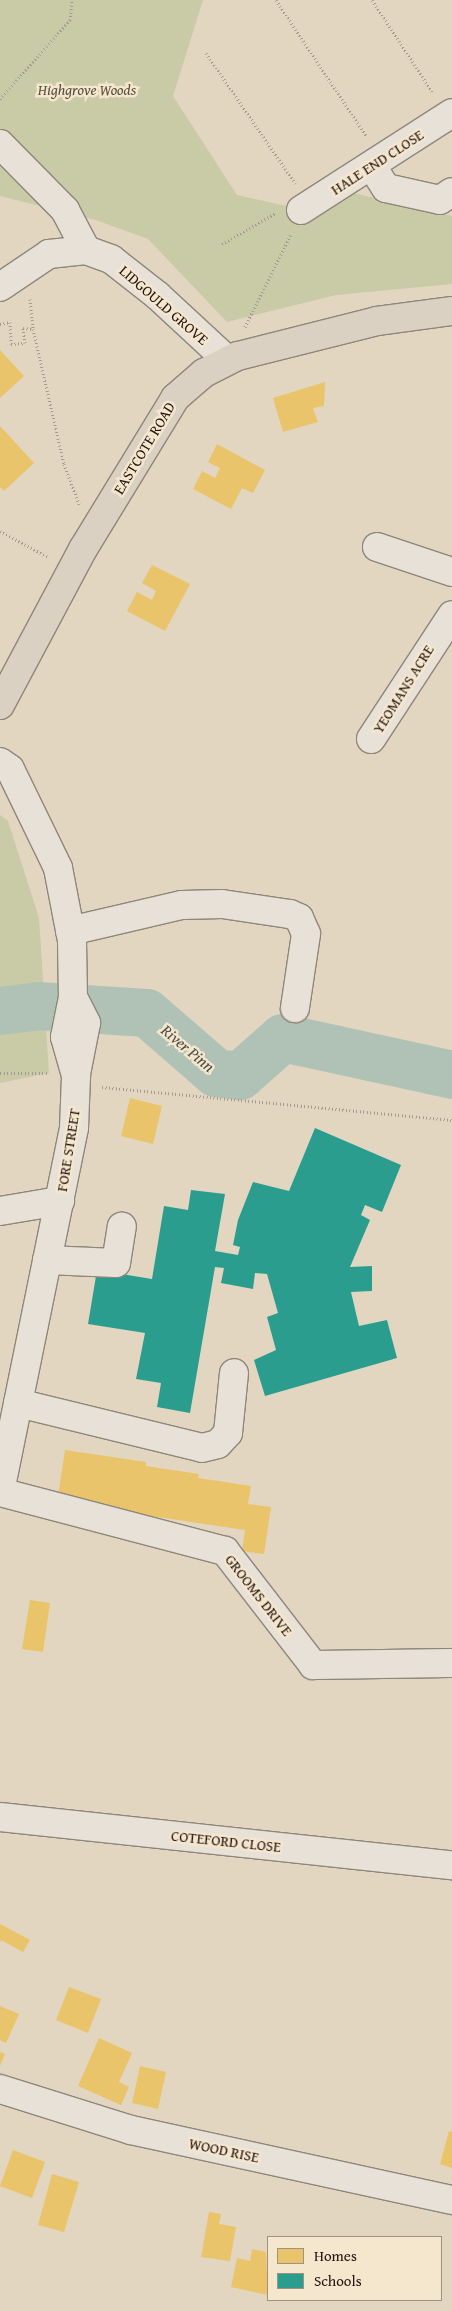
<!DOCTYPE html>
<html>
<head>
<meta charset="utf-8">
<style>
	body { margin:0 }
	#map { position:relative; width:452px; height:2311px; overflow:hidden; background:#e2d6c1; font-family:"Gentium Book Plus",serif }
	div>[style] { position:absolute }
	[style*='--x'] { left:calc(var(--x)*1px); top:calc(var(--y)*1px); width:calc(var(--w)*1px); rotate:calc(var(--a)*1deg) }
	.green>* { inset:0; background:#c9caa6 }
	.homes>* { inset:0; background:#e9c46a }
	.schools>* { inset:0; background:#2a9d8f }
	.river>* { height:48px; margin:-24px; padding:0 24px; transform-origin:24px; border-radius:24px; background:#b0c2b5 }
	.path>* { height:3px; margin-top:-1.5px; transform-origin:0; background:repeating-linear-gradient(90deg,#a19b93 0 1px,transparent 0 3.5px) }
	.roads { filter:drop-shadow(1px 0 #8f867a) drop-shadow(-1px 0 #8f867a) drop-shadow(0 1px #8f867a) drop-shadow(0 -1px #8f867a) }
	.minor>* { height:28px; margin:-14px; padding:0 14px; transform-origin:14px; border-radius:14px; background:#e7e1d7 }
	.major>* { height:28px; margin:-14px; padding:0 14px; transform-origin:14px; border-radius:14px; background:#dbd1c2 }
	span { translate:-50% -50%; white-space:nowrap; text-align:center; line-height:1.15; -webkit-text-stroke:5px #f5e6ce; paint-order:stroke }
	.park-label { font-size:15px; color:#54503c; font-style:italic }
	.street-label { font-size:15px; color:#20130e }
	.water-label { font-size:16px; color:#4b4d47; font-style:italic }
	.legend { position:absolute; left:267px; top:2236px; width:175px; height:65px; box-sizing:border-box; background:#f5e6ce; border:1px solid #a09281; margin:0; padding:6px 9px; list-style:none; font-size:15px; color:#20130e }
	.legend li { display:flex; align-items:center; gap:10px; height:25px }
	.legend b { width:25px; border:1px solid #a09281 }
</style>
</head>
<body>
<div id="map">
	<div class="green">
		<i style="clip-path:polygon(0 0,203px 0,173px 96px,237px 195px,314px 212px,349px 192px,452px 216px,452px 284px,336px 295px,227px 322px,148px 239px,96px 220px,0 196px)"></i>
		<i style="clip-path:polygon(0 815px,8px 821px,39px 918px,49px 1073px,0 1083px)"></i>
	</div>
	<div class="homes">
		<i style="clip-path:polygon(0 350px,24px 376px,0 398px)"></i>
		<i style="clip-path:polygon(325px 382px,324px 406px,313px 408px,318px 422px,283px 432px,273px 398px)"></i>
		<i style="clip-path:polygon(0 426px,34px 463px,4px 491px,0 487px)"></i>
		<i style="clip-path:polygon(217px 444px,265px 470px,253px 493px,242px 488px,231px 509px,193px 489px,202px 471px,215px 478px,220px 468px,208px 462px)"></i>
		<i style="clip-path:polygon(152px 565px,190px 584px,165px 631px,127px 611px,137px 592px,152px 600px,156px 591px,142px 583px)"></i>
		<i style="clip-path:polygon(130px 1098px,162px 1106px,153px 1144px,121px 1136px)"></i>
		<i style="clip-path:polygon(65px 1450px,146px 1462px,146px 1466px,199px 1474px,198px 1478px,251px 1486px,248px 1504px,271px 1507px,264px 1554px,242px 1551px,245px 1530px,57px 1502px)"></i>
		<i style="clip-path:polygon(30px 1600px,50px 1603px,43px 1652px,22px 1649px)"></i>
		<i style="clip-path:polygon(0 1924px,30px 1940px,23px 1952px,1px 1940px,0 1943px)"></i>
		<i style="clip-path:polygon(69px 1987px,101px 1999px,88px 2033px,56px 2020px)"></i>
		<i style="clip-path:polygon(0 2006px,19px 2014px,6px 2043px,0 2040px)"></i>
		<i style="clip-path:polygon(99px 2038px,132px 2053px,119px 2082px,129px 2087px,121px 2105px,78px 2086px)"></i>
		<i style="clip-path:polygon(0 2052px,5px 2054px,0 2066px)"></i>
		<i style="clip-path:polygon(140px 2066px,166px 2072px,158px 2109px,132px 2103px)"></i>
		<i style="clip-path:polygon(449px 2131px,452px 2132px,452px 2168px,440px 2164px)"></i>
		<i style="clip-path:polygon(13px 2150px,45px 2162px,32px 2198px,0 2186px)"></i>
		<i style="clip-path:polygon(52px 2174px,79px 2182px,64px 2232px,38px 2225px)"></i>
		<i style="clip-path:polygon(209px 2212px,221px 2214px,219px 2224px,236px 2227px,230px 2261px,201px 2257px)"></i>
		<i style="clip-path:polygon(252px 2249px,266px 2252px,268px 2295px,231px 2287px,237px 2258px,250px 2261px)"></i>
	</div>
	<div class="schools">
		<i style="clip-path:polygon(315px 1128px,401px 1165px,382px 1212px,365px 1205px,361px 1215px,370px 1220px,350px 1267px,372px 1266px,372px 1291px,351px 1292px,359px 1326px,387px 1320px,397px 1358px,265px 1396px,254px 1360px,276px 1350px,267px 1317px,278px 1313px,267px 1274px,255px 1273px,253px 1289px,221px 1283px,224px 1268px,215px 1267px,190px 1413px,157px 1407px,161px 1383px,136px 1379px,145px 1333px,88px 1324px,97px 1270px,152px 1279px,164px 1206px,188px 1210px,191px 1190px,225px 1194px,215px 1251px,238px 1255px,240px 1247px,233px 1245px,238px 1220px,253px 1182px,289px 1191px)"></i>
	</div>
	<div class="river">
		<i style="--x:0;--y:1011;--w:38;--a:-7"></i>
		<i style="--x:38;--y:1006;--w:109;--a:3.7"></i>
		<i style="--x:147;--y:1013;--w:91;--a:41"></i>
		<i style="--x:216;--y:1073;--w:24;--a:7"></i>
		<i style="--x:240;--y:1076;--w:57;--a:-41.5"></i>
		<i style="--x:283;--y:1038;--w:173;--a:12.3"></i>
	</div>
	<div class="path">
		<i style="--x:276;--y:0;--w:164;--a:56.4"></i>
		<i style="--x:372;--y:0;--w:111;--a:56.7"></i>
		<i style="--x:206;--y:53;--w:158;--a:55.6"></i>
		<i style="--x:0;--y:99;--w:106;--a:-48.5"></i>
		<i style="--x:70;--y:20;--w:20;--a:-84"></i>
		<i style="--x:222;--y:244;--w:62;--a:-29.9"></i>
		<i style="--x:30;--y:299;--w:30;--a:84"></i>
		<i style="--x:33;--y:329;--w:139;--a:77.1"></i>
		<i style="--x:64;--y:464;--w:43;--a:69.4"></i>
		<i style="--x:0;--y:324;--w:10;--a:-11"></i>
		<i style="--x:10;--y:322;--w:22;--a:87"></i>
		<i style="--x:11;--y:344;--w:14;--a:-4"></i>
		<i style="--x:25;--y:343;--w:15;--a:-98"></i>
		<i style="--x:23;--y:328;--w:10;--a:6"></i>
		<i style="--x:245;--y:327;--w:104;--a:-63.7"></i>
		<i style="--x:0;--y:531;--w:55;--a:28.4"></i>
		<i style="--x:0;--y:1073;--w:49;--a:0"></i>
		<i style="--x:102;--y:1087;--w:352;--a:5.4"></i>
	</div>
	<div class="roads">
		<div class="minor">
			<i style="--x:0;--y:144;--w:93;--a:45.4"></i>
			<i style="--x:65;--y:210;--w:45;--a:62.3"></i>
			<i style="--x:86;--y:250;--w:27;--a:20"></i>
			<i style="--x:111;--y:259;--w:60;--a:38.2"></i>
			<i style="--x:158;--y:296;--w:94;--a:42.8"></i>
			<i style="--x:372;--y:166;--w:26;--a:58"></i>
			<i style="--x:386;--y:188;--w:55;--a:12.5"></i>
			<i style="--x:440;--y:200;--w:14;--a:-34"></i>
			<i style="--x:301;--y:210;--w:179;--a:-32.7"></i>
			<i style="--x:0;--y:287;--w:59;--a:-34"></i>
			<i style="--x:49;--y:254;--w:37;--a:-6"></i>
			<i style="--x:377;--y:547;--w:79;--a:18.4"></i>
			<i style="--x:371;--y:739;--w:148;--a:-56.8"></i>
			<i style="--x:0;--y:762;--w:12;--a:35"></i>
			<i style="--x:10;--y:769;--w:110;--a:64.1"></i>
			<i style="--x:58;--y:868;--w:74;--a:79.1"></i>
			<i style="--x:72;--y:941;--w:56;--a:89"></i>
			<i style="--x:73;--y:997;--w:41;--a:101.3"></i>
			<i style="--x:65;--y:1037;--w:41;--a:74.2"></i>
			<i style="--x:76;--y:1076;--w:52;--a:92.2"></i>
			<i style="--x:74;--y:1128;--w:370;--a:101.5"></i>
			<i style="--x:70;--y:931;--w:115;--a:-13.1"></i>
			<i style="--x:182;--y:905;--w:40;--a:-1.4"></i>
			<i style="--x:222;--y:904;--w:69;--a:8.4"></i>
			<i style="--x:290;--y:914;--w:10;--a:24"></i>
			<i style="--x:299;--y:918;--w:17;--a:66"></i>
			<i style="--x:306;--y:934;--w:75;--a:98.5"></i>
			<i style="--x:73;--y:997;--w:29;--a:63"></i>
			<i style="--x:86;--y:1023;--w:52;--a:101.1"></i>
			<i style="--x:0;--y:1211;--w:61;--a:-9.5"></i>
			<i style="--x:47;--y:1260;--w:69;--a:2.5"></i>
			<i style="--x:116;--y:1263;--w:37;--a:-81"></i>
			<i style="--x:18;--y:1403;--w:189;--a:13.7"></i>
			<i style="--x:202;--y:1448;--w:16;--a:-14"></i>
			<i style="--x:218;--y:1444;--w:15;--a:-48"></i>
			<i style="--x:228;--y:1433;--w:60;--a:-84.3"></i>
			<i style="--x:0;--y:1492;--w:233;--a:14.7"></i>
			<i style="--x:225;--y:1551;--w:144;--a:52.3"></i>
			<i style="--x:313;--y:1665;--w:139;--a:-0.8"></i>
			<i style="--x:0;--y:1817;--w:455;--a:6.1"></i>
			<i style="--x:0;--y:2089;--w:137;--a:17.4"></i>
			<i style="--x:131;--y:2130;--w:329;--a:12.3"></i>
		</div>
		<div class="major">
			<i style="--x:0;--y:705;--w:177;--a:-62"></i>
			<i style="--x:83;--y:549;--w:177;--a:-58.6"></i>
			<i style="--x:175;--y:398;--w:38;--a:-41"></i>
			<i style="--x:204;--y:373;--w:38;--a:-27"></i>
			<i style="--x:238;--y:356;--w:143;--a:-14.1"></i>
			<i style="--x:377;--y:321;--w:76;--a:-7.6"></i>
		</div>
	</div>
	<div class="park-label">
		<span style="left:87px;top:90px">Highgrove Woods</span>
	</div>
	<div class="street-label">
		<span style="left:377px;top:162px;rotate:-33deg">HALE END CLOSE</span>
		<span style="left:164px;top:305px;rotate:41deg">LIDGOULD GROVE</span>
		<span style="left:144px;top:448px;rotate:-59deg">EASTCOTE ROAD</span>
		<span style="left:403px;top:689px;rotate:-58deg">YEOMANS ACRE</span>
		<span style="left:68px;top:1150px;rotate:-81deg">FORE STREET</span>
		<span style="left:259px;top:1595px;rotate:52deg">GROOMS DRIVE</span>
		<span style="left:226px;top:1841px;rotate:6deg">COTEFORD CLOSE</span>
		<span style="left:224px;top:2150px;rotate:12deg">WOOD RISE</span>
	</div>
	<div class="water-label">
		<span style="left:188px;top:1048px;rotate:40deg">River Pinn</span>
	</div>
	<ul class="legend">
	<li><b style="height:14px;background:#e9c46a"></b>Homes</li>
	<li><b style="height:14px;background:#2a9d8f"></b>Schools</li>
	</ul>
</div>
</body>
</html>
